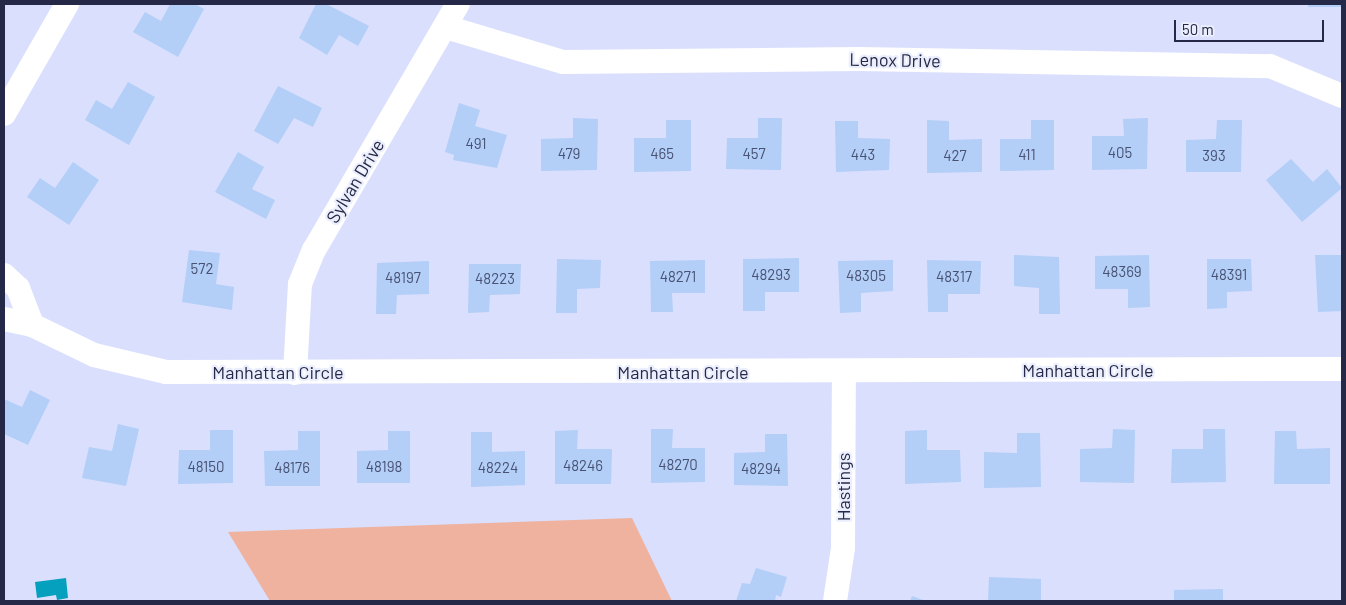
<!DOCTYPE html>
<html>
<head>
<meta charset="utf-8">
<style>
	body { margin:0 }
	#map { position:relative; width:1346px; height:605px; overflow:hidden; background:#dadffe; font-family:Barlow,sans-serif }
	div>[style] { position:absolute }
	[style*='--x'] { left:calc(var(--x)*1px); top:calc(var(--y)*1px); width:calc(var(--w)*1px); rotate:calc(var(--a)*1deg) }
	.green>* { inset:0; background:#efb29f }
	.water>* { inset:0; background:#05a0be }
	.building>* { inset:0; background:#b3cef7 }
	.street>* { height:24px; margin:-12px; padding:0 12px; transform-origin:12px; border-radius:12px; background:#fff }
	span { translate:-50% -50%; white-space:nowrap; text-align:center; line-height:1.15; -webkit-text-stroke:4.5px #ebeefd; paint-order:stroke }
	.number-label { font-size:15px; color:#485272 }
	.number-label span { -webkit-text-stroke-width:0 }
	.street-label { font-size:18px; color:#252846 }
	.frame { position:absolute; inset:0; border:5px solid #252846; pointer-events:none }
	.scale { position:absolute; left:1174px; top:20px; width:150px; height:22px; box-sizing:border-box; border:2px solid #252846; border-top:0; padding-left:6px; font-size:15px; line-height:18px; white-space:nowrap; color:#252846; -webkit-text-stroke:4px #ebeefd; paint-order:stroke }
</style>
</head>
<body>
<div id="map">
	<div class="green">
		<i style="clip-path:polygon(632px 518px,672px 601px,270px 601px,228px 532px)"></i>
	</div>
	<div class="water">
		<i style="clip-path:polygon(66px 578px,68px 598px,57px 600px,56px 595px,37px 598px,35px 582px)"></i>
	</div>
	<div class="building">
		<i style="clip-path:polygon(170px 4px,195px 4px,204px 9px,178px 57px,133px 32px,145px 12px,161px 21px)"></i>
		<i style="clip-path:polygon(316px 4px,326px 4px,369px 26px,358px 46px,339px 35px,327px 55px,299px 38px)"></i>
		<i style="clip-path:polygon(1308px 4px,1342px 4px,1342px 7px,1308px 7px)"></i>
		<i style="clip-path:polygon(128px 82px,155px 97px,129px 145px,85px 120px,96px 100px,112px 109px)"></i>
		<i style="clip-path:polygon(278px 86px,322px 108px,313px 127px,294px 118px,278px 144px,254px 131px)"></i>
		<i style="clip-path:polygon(459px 103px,480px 110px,475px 126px,507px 135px,497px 168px,453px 160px,454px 155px,445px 152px)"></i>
		<i style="clip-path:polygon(573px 118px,598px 119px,597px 170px,541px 171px,541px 139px,573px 138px)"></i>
		<i style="clip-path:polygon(758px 118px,782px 118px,781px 170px,726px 169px,727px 138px,758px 138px)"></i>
		<i style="clip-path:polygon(1148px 118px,1147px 169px,1092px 170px,1092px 136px,1124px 136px,1123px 119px)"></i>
		<i style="clip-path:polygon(666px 120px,691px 120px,691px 171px,634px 172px,634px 138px,666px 138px)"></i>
		<i style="clip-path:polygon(927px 120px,949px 121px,949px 140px,982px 139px,982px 172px,927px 173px)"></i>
		<i style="clip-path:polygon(1031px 120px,1054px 120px,1054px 170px,1000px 171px,1000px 139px,1031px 139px)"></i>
		<i style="clip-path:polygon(1217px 120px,1242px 120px,1241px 172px,1186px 172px,1186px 140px,1216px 139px)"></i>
		<i style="clip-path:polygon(835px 121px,858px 121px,858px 138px,890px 139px,889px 170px,836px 172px)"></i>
		<i style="clip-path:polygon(238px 152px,264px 167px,252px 189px,275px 200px,266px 219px,215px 192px)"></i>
		<i style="clip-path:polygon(1291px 159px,1313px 182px,1327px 169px,1342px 188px,1302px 222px,1266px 180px)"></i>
		<i style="clip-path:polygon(73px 162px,99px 180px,69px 225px,27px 197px,40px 178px,55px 188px)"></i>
		<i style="clip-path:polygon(189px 250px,220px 253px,216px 284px,234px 287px,232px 310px,182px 302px)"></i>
		<i style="clip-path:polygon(1014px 255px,1059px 257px,1060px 314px,1039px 314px,1039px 288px,1014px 286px)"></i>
		<i style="clip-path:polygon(1149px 255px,1150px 307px,1128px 308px,1128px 289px,1095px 289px,1095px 256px)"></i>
		<i style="clip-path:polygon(1315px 255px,1342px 255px,1342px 311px,1318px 312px)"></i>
		<i style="clip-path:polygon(799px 258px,799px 292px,765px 292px,765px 311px,743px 311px,743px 259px)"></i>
		<i style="clip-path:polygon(557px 259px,601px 260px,600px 288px,577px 289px,577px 313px,556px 313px)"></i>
		<i style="clip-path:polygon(1207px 259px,1251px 259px,1252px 291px,1227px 292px,1227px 308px,1207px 309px)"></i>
		<i style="clip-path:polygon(705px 260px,705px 293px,672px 293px,673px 312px,651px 312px,650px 261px)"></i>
		<i style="clip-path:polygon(893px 260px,893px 291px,861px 293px,861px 312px,840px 313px,838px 261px)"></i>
		<i style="clip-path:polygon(927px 260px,981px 261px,980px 294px,948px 294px,948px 312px,928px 312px)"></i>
		<i style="clip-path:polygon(429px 261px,429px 294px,397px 295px,396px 314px,376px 314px,377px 263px)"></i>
		<i style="clip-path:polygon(469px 264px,521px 264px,520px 294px,490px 295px,489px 312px,468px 313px)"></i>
		<i style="clip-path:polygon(30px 390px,50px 400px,28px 445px,4px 434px,4px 399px,22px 407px)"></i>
		<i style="clip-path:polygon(118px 424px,139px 429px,126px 486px,82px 478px,89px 447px,112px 451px)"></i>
		<i style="clip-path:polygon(651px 429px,673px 429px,672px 448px,705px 448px,705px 482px,651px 483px)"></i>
		<i style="clip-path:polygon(1113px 429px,1135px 430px,1134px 483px,1080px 482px,1080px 449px,1112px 448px)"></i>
		<i style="clip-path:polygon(1203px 429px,1225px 429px,1226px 482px,1171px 483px,1172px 449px,1203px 449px)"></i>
		<i style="clip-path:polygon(210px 430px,233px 430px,233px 483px,178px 484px,179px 450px,210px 450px)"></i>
		<i style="clip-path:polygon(578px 430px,577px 449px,612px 449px,611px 484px,555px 484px,555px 431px)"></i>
		<i style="clip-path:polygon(927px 430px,927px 450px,960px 450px,961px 482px,905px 484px,905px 431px)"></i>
		<i style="clip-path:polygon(298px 431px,320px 431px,320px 486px,265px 486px,264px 451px,298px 450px)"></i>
		<i style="clip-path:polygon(388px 431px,410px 431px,410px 483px,357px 483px,357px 451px,388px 450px)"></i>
		<i style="clip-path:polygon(1275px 431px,1296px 431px,1297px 449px,1330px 448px,1330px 484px,1274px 484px)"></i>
		<i style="clip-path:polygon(471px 432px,492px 432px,492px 452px,525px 451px,525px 485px,471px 487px)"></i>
		<i style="clip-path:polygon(1017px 433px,1040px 433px,1041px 487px,984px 488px,984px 452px,1017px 453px)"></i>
		<i style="clip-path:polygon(765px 434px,787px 434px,788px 486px,734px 485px,734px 453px,765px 452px)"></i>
		<i style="clip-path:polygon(756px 568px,787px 577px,781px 597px,776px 595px,775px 601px,736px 601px,742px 583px,750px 584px)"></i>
		<i style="clip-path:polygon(989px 577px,1041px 579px,1041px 601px,988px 601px)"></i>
		<i style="clip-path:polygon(1223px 589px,1223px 601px,1174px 601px,1174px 590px)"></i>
		<i style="clip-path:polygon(912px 596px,926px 601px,910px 601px)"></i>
	</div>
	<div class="street">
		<i style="--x:446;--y:27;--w:122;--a:16.7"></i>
		<i style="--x:563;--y:62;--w:296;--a:-0.6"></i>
		<i style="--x:859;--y:59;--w:411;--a:1"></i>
		<i style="--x:1270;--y:66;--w:78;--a:22.6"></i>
		<i style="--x:4;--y:114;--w:127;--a:-60.2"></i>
		<i style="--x:4;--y:275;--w:19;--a:43"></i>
		<i style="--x:18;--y:288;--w:40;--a:69"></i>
		<i style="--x:4;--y:319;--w:29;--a:12"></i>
		<i style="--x:32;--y:325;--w:69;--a:25.8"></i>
		<i style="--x:94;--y:355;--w:74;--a:13.3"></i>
		<i style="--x:166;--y:372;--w:1176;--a:-0.15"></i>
		<i style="--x:295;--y:373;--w:89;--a:-86.8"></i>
		<i style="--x:300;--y:284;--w:37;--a:-68"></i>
		<i style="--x:314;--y:250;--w:285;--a:-59.7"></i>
		<i style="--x:835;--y:601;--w:54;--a:-81.4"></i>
		<i style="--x:843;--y:548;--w:177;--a:-89.7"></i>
	</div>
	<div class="number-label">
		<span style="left:476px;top:144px">491</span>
		<span style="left:1120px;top:153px">405</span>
		<span style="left:569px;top:154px">479</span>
		<span style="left:662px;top:154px">465</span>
		<span style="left:754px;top:154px">457</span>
		<span style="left:863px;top:155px">443</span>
		<span style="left:1027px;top:155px">411</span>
		<span style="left:955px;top:156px">427</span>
		<span style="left:1214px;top:156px">393</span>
		<span style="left:202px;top:269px">572</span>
		<span style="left:1122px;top:272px">48369</span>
		<span style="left:771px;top:275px">48293</span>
		<span style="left:1229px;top:275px">48391</span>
		<span style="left:866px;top:276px">48305</span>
		<span style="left:678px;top:277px">48271</span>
		<span style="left:954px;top:277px">48317</span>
		<span style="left:403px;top:278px">48197</span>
		<span style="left:495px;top:279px">48223</span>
		<span style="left:678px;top:465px">48270</span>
		<span style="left:583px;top:466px">48246</span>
		<span style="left:206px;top:467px">48150</span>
		<span style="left:384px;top:467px">48198</span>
		<span style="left:292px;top:468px">48176</span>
		<span style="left:498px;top:468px">48224</span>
		<span style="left:761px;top:469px">48294</span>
	</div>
	<div class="street-label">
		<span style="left:895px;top:60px;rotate:1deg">Lenox Drive</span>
		<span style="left:355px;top:181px;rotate:-59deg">Sylvan Drive</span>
		<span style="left:1088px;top:370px">Manhattan Circle</span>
		<span style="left:278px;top:372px">Manhattan Circle</span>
		<span style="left:683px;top:372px">Manhattan Circle</span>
		<span style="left:843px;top:487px;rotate:-90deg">Hastings</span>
	</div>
	<div class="frame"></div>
	<div class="scale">50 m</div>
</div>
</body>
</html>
